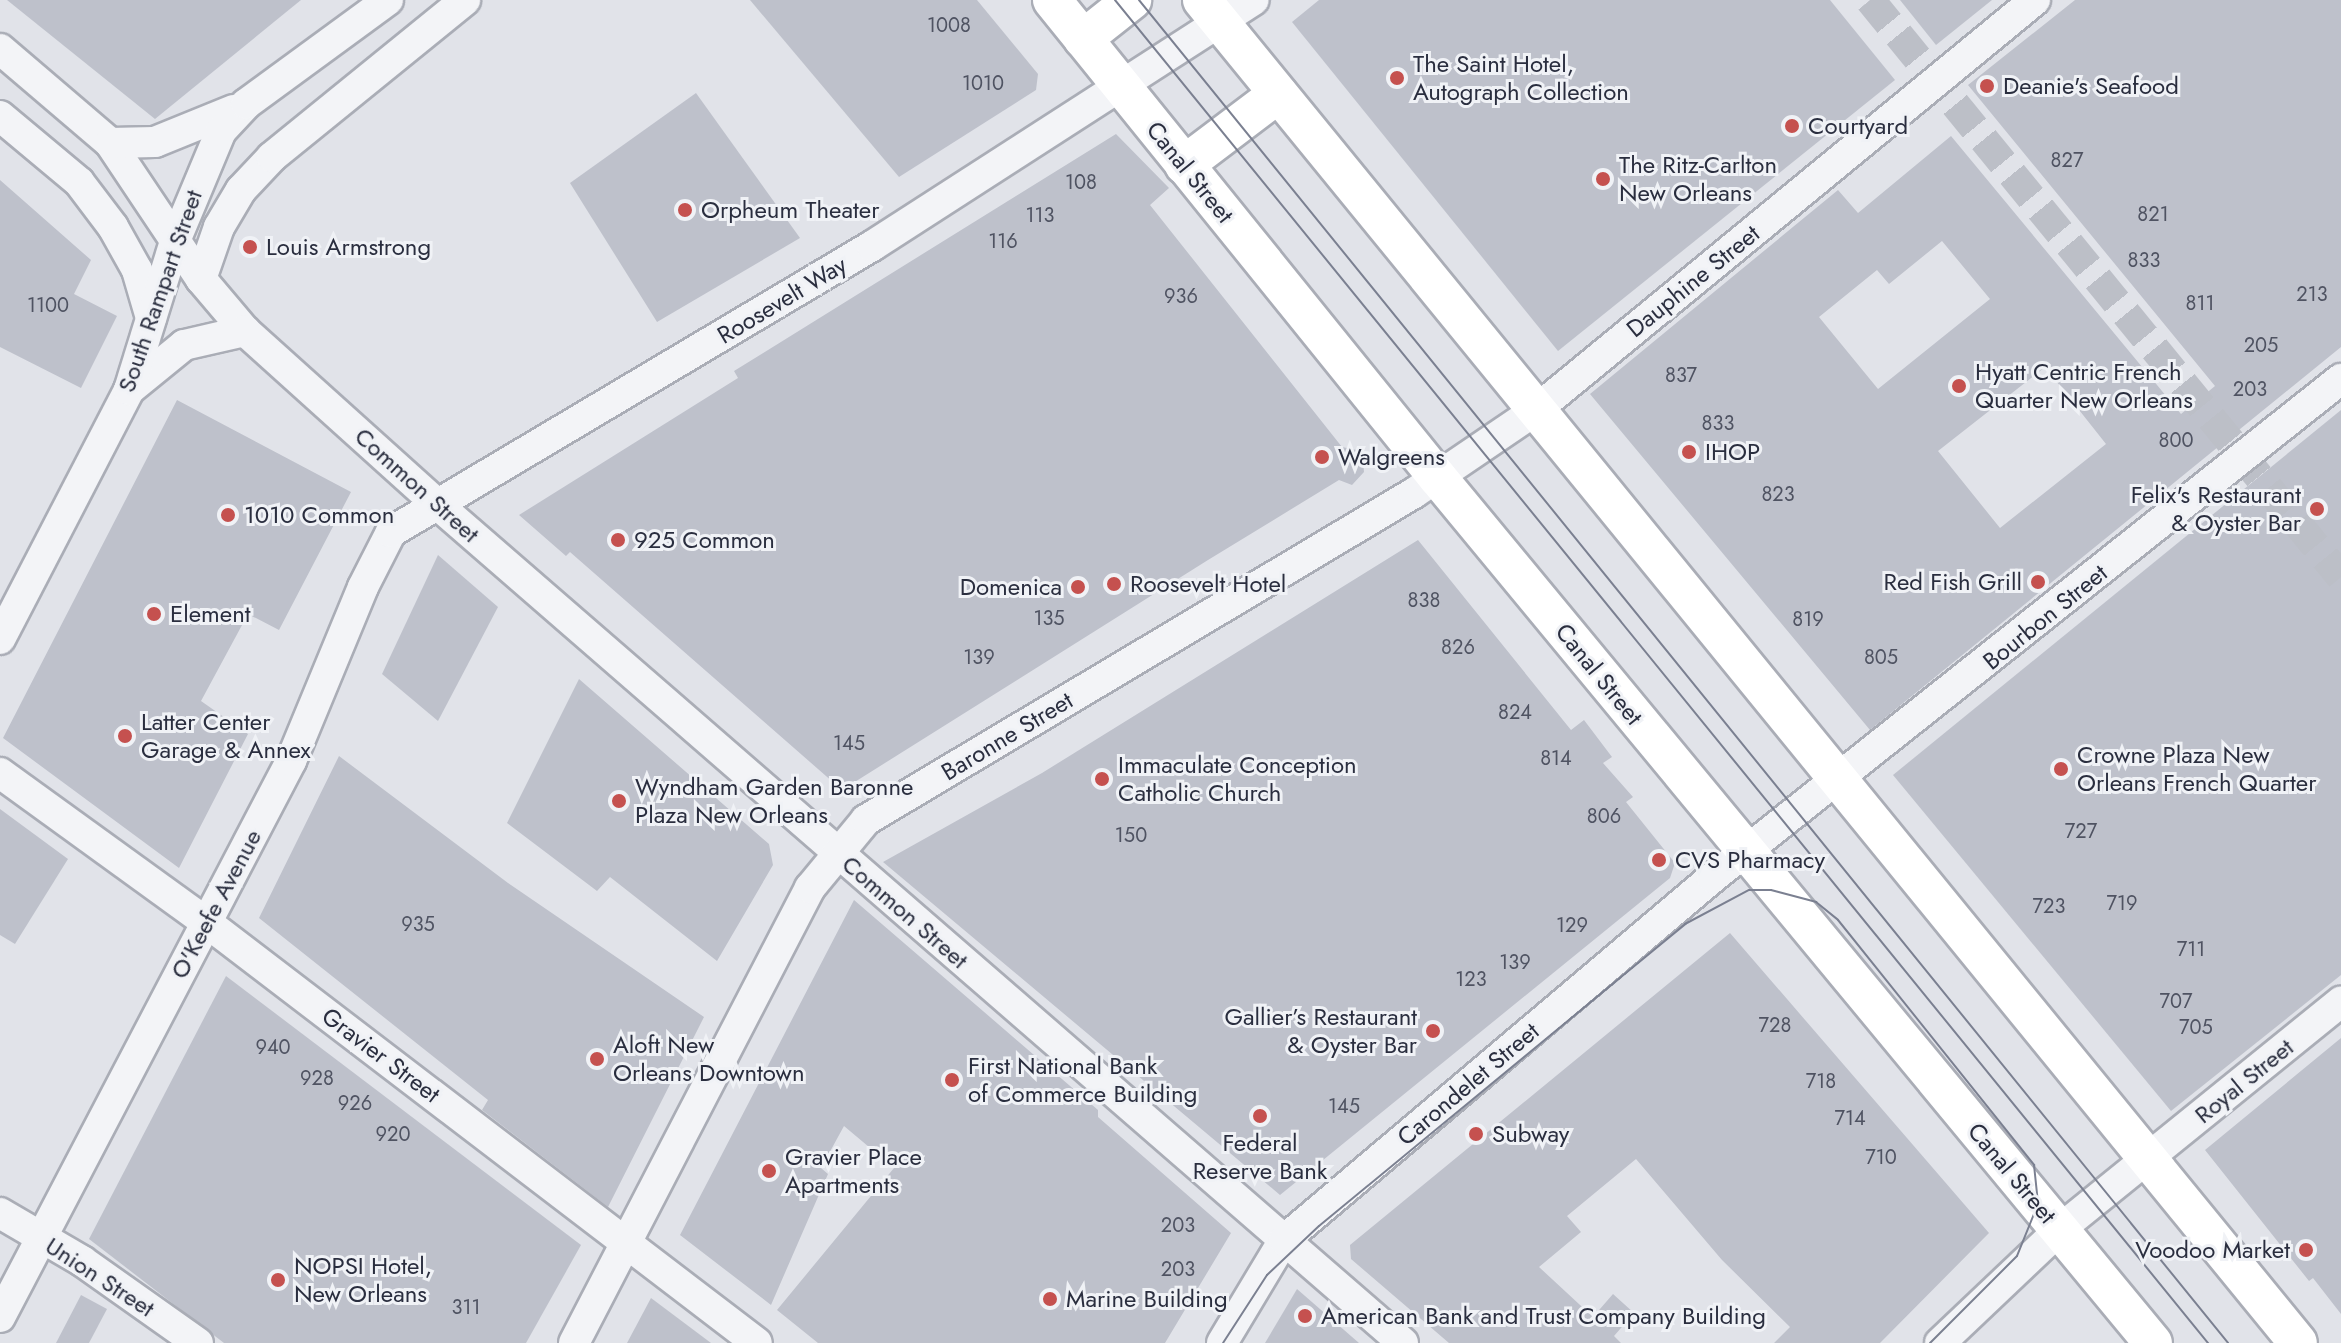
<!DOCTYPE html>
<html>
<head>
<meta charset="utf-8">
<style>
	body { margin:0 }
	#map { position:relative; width:2341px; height:1343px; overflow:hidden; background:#e1e3e9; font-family:Jost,sans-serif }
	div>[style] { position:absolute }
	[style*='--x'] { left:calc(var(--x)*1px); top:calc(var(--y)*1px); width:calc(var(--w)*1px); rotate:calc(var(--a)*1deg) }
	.building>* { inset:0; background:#bec1cb }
	.minor-tunnel>* { height:30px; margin-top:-15px; transform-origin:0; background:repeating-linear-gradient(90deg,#bcbfc7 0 30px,transparent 0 45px) }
	.roads { filter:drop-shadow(2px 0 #aaadb6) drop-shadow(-2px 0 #aaadb6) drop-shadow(0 2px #aaadb6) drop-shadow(0 -2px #aaadb6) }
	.minor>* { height:30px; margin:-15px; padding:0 15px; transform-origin:15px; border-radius:15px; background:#f3f4f7 }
	.major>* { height:38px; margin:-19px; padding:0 19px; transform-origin:19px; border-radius:19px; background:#fff }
	.tram>* { height:2px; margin:-1px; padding:0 1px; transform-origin:1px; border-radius:1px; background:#7b8091 }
	.dots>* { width:22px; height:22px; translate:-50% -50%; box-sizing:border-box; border:4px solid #f0f2f6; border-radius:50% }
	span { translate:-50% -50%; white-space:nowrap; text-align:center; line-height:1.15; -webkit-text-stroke:6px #f0f2f6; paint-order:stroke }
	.number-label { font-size:20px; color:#4f5362 }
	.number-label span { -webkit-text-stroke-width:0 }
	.poi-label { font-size:24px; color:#2a2e3f }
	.left { translate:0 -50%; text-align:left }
	.right { translate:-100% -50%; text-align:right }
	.street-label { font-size:24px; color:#2a2e3f }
</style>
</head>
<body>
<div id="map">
	<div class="building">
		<i style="clip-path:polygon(7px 0,301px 0,155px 119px)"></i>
		<i style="clip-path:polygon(750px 0,977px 0,1038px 74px,1036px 90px,899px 177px)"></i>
		<i style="clip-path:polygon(1319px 0,1830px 0,1895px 80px,1558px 351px,1292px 22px)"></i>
		<i style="clip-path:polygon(1900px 0,1992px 0,1936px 45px)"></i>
		<i style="clip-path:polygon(evenodd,2075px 0,2341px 0,2341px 347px,1870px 730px,1590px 394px,1838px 190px,1858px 213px,1951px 136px,2181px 414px,2215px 386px,1968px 85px,2075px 0,1942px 241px,1990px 299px,1878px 389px,1819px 317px,1877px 270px,1889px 284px,1942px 241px,2075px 0,2045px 367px,2106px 444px,2000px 528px,1938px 451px,2045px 367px)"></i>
		<i style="clip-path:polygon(696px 93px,800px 238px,657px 322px,570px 183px)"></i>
		<i style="clip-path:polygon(1116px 134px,1169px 188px,1150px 205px,1342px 447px,1362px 451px,1364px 472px,1352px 485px,1339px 480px,1208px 560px,842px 790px,570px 552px,566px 556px,519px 515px,738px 378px,734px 371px)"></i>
		<i style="clip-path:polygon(0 180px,91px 260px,74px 294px,117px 316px,81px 388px,0 347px)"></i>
		<i style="clip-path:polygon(177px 400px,351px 492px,279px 630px,248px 614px,201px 701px,248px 734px,179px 868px,3px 738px)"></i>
		<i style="clip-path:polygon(2341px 410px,2341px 975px,2171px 1111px,1893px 775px)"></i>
		<i style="clip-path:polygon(1418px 540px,1571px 730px,1584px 720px,1612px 757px,1603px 763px,1633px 797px,1626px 802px,1675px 863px,1670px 878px,1280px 1195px,883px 862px,1042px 773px)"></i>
		<i style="clip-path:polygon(438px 555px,498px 607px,438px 721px,382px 674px)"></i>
		<i style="clip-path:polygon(579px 679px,769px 844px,773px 865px,717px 961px,610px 877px,597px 891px,507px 823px)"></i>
		<i style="clip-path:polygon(339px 756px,508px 883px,704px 1017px,608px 1207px,482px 1110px,488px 1100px,259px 918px)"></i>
		<i style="clip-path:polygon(0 809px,68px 859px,15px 944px,0 935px)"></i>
		<i style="clip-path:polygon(854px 900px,1098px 1110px,1098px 1117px,1231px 1233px,1165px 1343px,818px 1343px,777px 1310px,894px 1168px,844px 1126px,821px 1168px,828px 1174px,771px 1305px,680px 1235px)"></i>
		<i style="clip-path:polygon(1730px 933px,1989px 1233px,1880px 1343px,1774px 1343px,1790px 1327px,1722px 1260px,1636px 1159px,1567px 1216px,1581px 1232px,1539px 1267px,1593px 1317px,1613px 1294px,1634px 1313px,1614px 1336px,1621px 1343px,1449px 1343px,1351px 1259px,1350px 1245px)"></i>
		<i style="clip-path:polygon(226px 976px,581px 1245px,526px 1343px,224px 1343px,89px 1239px)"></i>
		<i style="clip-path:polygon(2341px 1038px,2341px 1314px,2313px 1278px,2309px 1281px,2205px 1150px)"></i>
		<i style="clip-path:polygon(1297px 1289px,1359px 1343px,1265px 1343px)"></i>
		<i style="clip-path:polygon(81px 1295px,107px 1309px,89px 1343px,56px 1343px)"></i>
		<i style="clip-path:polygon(651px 1298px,711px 1343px,627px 1343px)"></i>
	</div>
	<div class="minor-tunnel">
		<i style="--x:1870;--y:0;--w:745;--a:50.78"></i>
	</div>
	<div class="roads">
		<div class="minor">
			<i style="--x:0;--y:49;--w:145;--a:40.5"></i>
			<i style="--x:110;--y:143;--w:164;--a:56.2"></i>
			<i style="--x:201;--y:279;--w:68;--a:49.8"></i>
			<i style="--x:245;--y:331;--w:260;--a:42"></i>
			<i style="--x:438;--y:505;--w:1278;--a:40.97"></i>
			<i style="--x:0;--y:116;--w:103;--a:39.9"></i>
			<i style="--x:79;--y:182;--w:56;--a:52.9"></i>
			<i style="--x:113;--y:227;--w:49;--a:60.8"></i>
			<i style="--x:137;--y:270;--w:50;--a:73.7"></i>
			<i style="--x:110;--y:143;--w:45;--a:-1.3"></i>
			<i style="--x:155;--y:142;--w:85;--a:-22.1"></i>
			<i style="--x:201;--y:279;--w:55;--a:-70.9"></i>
			<i style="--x:219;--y:227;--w:43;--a:-59.3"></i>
			<i style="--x:241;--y:190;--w:45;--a:-46.8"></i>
			<i style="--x:272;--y:157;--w:249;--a:-39.1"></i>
			<i style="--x:129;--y:390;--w:71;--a:-39.3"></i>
			<i style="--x:184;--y:345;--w:63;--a:-12.9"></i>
			<i style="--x:0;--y:639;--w:280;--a:-62.6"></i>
			<i style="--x:129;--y:390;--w:156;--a:-72.8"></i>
			<i style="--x:175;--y:241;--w:119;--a:-67.3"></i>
			<i style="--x:221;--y:131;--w:37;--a:-47"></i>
			<i style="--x:246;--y:104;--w:176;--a:-36.2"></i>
			<i style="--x:0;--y:773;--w:254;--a:35.9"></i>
			<i style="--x:206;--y:922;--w:693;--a:37.38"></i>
			<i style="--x:0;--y:1213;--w:95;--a:30.3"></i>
			<i style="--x:82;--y:1261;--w:142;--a:35.3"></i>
			<i style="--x:0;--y:1317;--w:628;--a:-62.37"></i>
			<i style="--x:291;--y:761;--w:188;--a:-67.5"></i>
			<i style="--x:363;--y:587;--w:62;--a:-63"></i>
			<i style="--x:391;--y:532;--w:560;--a:-30.74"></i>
			<i style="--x:872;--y:246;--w:454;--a:-32.8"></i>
			<i style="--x:574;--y:1343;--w:513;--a:-62.59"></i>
			<i style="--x:810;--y:888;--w:88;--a:-50.5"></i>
			<i style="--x:866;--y:820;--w:638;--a:-30.83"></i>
			<i style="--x:1414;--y:493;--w:148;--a:-34.2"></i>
			<i style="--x:1536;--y:410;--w:646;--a:-39.41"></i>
			<i style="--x:1222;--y:1343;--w:120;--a:-59"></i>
			<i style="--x:1284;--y:1240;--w:561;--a:-40.22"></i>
			<i style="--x:1712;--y:878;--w:803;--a:-38.43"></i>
			<i style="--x:1940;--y:1343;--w:164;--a:-43.5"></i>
			<i style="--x:2059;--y:1230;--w:363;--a:-39"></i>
		</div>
		<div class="major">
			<i style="--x:1052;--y:0;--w:614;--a:51.08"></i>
			<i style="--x:1438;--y:478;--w:1122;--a:50.42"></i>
			<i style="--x:1202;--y:0;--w:1733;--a:50.78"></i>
			<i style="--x:1083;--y:39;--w:63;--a:-38.5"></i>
			<i style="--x:1184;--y:165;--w:118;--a:-37.1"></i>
		</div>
	</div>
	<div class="tram">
		<i style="--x:1115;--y:0;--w:1732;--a:50.86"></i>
		<i style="--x:1139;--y:0;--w:1729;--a:50.96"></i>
		<i style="--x:1223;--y:1343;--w:81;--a:-57.1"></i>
		<i style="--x:1267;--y:1275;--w:71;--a:-43.3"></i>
		<i style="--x:1319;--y:1226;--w:475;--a:-39.5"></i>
		<i style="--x:1685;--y:924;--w:72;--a:-28"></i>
		<i style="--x:1749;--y:890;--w:22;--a:0"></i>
		<i style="--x:1771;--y:890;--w:47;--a:14.9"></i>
		<i style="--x:1816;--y:902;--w:28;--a:39"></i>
		<i style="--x:1838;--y:920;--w:314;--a:51.3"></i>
		<i style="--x:2034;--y:1165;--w:39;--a:84"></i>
		<i style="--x:2038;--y:1204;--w:56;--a:112"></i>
		<i style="--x:2017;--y:1256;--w:123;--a:135"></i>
	</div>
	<div class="dots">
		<i style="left:1397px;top:78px;background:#c5514f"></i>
		<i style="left:1987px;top:86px;background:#c5514f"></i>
		<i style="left:1792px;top:126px;background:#c5514f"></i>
		<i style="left:1603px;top:179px;background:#c5514f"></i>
		<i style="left:685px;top:210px;background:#c5514f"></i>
		<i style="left:250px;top:247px;background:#c5514f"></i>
		<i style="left:1959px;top:386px;background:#c5514f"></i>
		<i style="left:1689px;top:452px;background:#c5514f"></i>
		<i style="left:1322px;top:457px;background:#c5514f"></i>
		<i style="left:2317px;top:509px;background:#c5514f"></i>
		<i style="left:228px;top:515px;background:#c5514f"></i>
		<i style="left:618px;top:540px;background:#c5514f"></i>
		<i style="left:2038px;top:582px;background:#c5514f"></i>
		<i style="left:1114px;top:584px;background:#c5514f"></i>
		<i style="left:1078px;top:587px;background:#c5514f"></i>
		<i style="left:154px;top:614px;background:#c5514f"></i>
		<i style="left:125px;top:736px;background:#c5514f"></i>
		<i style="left:2061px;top:769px;background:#c5514f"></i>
		<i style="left:1102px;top:779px;background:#c5514f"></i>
		<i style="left:619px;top:801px;background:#c5514f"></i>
		<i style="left:1659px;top:860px;background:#c5514f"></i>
		<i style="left:1433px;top:1031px;background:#c5514f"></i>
		<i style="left:597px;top:1059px;background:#c5514f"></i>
		<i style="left:952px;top:1080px;background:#c5514f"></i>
		<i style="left:1260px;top:1116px;background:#c5514f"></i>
		<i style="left:1476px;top:1134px;background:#c5514f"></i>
		<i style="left:769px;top:1171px;background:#c5514f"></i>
		<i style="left:2306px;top:1250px;background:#c5514f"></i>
		<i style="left:278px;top:1280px;background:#c5514f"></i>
		<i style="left:1050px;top:1299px;background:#c5514f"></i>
		<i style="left:1305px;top:1316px;background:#c5514f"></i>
	</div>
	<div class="number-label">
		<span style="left:949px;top:25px">1008</span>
		<span style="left:983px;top:83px">1010</span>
		<span style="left:2067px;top:160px">827</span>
		<span style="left:1081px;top:182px">108</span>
		<span style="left:2153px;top:214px">821</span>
		<span style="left:1040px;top:215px">113</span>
		<span style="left:1003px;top:241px">116</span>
		<span style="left:2144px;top:260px">833</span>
		<span style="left:2312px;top:294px">213</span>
		<span style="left:1181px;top:296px">936</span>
		<span style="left:2200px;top:303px">811</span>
		<span style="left:48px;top:305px">1100</span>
		<span style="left:2261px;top:345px">205</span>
		<span style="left:1681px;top:375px">837</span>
		<span style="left:2250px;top:389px">203</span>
		<span style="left:1718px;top:423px">833</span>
		<span style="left:2176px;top:440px">800</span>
		<span style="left:1778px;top:494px">823</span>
		<span style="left:1424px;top:600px">838</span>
		<span style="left:1049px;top:618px">135</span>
		<span style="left:1808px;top:619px">819</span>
		<span style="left:1458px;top:647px">826</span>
		<span style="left:979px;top:657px">139</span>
		<span style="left:1881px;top:657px">805</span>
		<span style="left:1515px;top:712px">824</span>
		<span style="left:849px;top:743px">145</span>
		<span style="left:1556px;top:758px">814</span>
		<span style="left:1604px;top:816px">806</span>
		<span style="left:2081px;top:831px">727</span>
		<span style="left:1131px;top:835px">150</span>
		<span style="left:2122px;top:903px">719</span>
		<span style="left:2049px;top:906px">723</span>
		<span style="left:418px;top:924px">935</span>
		<span style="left:1572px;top:925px">129</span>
		<span style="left:2191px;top:949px">711</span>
		<span style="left:1515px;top:962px">139</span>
		<span style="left:1471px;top:979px">123</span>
		<span style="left:2176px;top:1001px">707</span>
		<span style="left:1775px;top:1025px">728</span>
		<span style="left:2196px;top:1027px">705</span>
		<span style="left:273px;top:1047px">940</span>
		<span style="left:317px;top:1078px">928</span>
		<span style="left:1821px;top:1081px">718</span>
		<span style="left:355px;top:1103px">926</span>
		<span style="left:1344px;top:1106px">145</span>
		<span style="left:1850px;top:1118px">714</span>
		<span style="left:393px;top:1134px">920</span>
		<span style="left:1881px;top:1157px">710</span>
		<span style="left:1178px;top:1225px">203</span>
		<span style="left:1178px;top:1269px">203</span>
		<span style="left:466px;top:1307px">311</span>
	</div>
	<div class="poi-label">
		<span class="left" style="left:1413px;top:78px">The Saint Hotel,<br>Autograph Collection</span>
		<span class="left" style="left:2003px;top:86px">Deanie's Seafood</span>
		<span class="left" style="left:1808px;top:126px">Courtyard</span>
		<span class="left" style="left:1619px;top:179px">The Ritz-Carlton<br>New Orleans</span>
		<span class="left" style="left:701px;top:210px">Orpheum Theater</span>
		<span class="left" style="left:266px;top:247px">Louis Armstrong</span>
		<span class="left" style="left:1975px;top:386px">Hyatt Centric French<br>Quarter New Orleans</span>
		<span class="left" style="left:1705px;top:452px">IHOP</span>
		<span class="left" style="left:1338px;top:457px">Walgreens</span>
		<span class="right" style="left:2301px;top:509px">Felix's Restaurant<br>&amp; Oyster Bar</span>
		<span class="left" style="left:244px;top:515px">1010 Common</span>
		<span class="left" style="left:634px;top:540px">925 Common</span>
		<span class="right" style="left:2022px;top:582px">Red Fish Grill</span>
		<span class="left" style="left:1130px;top:584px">Roosevelt Hotel</span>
		<span class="right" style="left:1062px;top:587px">Domenica</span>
		<span class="left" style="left:170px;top:614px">Element</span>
		<span class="left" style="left:141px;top:736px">Latter Center<br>Garage &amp; Annex</span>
		<span class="left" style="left:2077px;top:769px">Crowne Plaza New<br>Orleans French Quarter</span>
		<span class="left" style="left:1118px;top:779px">Immaculate Conception<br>Catholic Church</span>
		<span class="left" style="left:635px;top:801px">Wyndham Garden Baronne<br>Plaza New Orleans</span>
		<span class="left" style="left:1675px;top:860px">CVS Pharmacy</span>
		<span class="right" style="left:1417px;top:1031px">Gallier’s Restaurant<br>&amp; Oyster Bar</span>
		<span class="left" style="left:613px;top:1059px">Aloft New<br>Orleans Downtown</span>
		<span class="left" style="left:968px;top:1080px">First National Bank<br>of Commerce Building</span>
		<span class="left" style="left:1492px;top:1134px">Subway</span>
		<span style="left:1260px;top:1157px">Federal<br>Reserve Bank</span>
		<span class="left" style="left:785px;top:1171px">Gravier Place<br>Apartments</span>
		<span class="right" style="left:2290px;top:1250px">Voodoo Market</span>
		<span class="left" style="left:294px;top:1280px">NOPSI Hotel,<br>New Orleans</span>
		<span class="left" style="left:1066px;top:1299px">Marine Building</span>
		<span class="left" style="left:1321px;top:1316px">American Bank and Trust Company Building</span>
	</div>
	<div class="street-label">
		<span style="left:1190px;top:172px;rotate:51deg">Canal Street</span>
		<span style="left:1693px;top:281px;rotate:-39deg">Dauphine Street</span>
		<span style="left:160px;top:291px;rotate:-71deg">South Rampart Street</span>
		<span style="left:782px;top:300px;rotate:-31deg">Roosevelt Way</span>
		<span style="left:417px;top:485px;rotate:42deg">Common Street</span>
		<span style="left:2045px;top:617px;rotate:-39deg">Bourbon Street</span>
		<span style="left:1599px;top:674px;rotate:51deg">Canal Street</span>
		<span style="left:1007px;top:736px;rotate:-31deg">Baronne Street</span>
		<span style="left:216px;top:904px;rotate:-62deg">O'Keefe Avenue</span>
		<span style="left:905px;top:912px;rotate:41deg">Common Street</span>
		<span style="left:381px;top:1055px;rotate:37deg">Gravier Street</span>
		<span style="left:2244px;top:1081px;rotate:-39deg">Royal Street</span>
		<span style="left:1468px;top:1084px;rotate:-40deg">Carondelet Street</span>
		<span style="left:2012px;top:1173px;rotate:50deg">Canal Street</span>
		<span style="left:100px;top:1277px;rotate:33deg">Union Street</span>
	</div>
</div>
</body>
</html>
